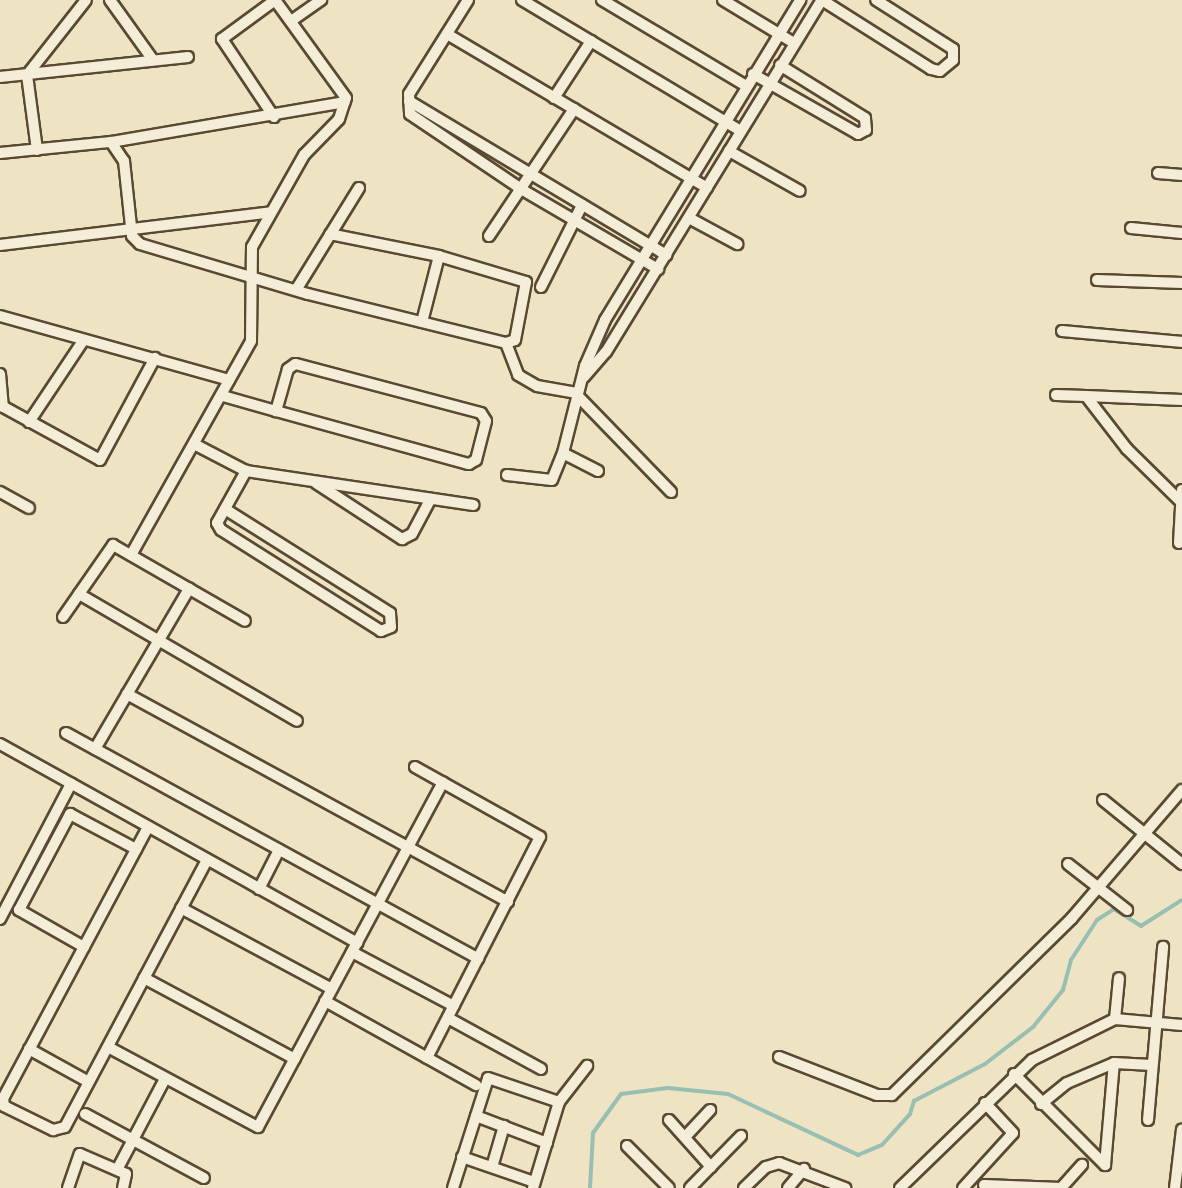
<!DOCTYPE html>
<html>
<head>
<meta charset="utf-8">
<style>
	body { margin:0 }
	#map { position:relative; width:1182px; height:1188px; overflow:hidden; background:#eee4c3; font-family:"Sorts Mill Goudy",serif }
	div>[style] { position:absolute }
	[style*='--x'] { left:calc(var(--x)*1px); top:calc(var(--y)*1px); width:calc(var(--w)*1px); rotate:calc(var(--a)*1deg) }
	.stream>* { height:4px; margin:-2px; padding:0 2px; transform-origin:2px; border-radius:2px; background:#99bfb2 }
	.roads { filter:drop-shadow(2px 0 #5a4931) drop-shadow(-2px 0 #5a4931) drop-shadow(0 2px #5a4931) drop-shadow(0 -2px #5a4931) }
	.street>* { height:10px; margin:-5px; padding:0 5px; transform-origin:5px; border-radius:5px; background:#f4edd8 }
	span { translate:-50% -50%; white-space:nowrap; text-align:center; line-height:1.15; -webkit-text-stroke:6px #f4edd8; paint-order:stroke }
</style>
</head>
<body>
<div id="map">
	<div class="stream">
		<i style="--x:590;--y:1188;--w:55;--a:-86.9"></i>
		<i style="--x:593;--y:1133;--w:48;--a:-54.3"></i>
		<i style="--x:621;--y:1094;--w:47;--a:-7.3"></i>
		<i style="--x:668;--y:1088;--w:60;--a:5.7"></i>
		<i style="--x:728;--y:1094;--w:144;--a:25.1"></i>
		<i style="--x:858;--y:1155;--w:26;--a:-23"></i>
		<i style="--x:882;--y:1145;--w:42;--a:-47.9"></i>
		<i style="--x:910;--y:1114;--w:14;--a:-73"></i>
		<i style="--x:914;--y:1101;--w:80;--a:-27.5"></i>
		<i style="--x:985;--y:1064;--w:61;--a:-37.6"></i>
		<i style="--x:1033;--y:1027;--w:48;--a:-51"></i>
		<i style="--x:1063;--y:990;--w:31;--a:-75"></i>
		<i style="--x:1071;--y:960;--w:48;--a:-57"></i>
		<i style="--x:1097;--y:920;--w:20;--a:-33"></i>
		<i style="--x:1114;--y:909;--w:32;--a:32"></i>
		<i style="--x:1141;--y:926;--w:49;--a:-32.4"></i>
	</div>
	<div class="roads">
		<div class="street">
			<i style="--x:110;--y:0;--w:74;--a:54.4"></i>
			<i style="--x:468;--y:0;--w:111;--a:122.1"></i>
			<i style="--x:409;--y:94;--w:20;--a:87"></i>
			<i style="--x:410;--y:114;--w:134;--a:34"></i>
			<i style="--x:521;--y:189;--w:159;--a:30.3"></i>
			<i style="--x:522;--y:0;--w:255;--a:30.9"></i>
			<i style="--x:602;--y:0;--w:168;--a:30.8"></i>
			<i style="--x:723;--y:0;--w:83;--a:31.2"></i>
			<i style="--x:822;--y:0;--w:129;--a:32.3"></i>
			<i style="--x:931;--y:69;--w:9;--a:13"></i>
			<i style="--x:940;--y:71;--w:17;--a:-40"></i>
			<i style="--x:953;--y:60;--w:11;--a:-90"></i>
			<i style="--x:953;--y:49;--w:91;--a:-147.5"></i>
			<i style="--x:291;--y:21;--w:37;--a:-35"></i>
			<i style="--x:447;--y:34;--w:302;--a:30.6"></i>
			<i style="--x:753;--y:74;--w:121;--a:29.7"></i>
			<i style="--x:858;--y:134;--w:9;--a:-27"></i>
			<i style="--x:866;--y:130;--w:12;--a:-95"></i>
			<i style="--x:865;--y:118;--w:100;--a:-148.1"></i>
			<i style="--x:0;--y:77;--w:189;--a:-6.1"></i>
			<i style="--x:554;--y:98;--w:68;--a:-57"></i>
			<i style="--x:409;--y:101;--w:300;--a:30.9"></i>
			<i style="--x:274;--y:117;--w:94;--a:-123.7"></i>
			<i style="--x:222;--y:39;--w:66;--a:-36.3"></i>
			<i style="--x:111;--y:142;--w:23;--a:56"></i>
			<i style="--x:124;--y:161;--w:75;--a:83.9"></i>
			<i style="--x:132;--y:236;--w:11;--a:45"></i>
			<i style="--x:140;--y:244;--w:175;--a:16.6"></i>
			<i style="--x:308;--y:294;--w:204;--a:13.9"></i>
			<i style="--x:506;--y:343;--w:9;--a:-18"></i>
			<i style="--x:515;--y:340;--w:59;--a:-79.3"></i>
			<i style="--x:526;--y:282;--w:91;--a:-163.4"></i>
			<i style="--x:439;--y:256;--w:111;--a:-168.6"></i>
			<i style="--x:37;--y:150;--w:76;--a:-97.6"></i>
			<i style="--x:27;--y:75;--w:95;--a:-51.8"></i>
			<i style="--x:729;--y:151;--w:81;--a:29.4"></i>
			<i style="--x:0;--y:153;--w:112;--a:-5.7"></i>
			<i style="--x:111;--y:142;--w:237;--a:-9.7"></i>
			<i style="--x:1158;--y:173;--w:24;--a:5"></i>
			<i style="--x:689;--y:218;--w:55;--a:28.4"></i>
			<i style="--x:1131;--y:228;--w:51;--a:5.6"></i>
			<i style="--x:489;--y:236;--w:153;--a:-56.2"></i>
			<i style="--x:0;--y:245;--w:273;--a:-6.9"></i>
			<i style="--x:1097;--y:280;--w:85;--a:2"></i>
			<i style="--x:541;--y:287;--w:92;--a:-63.4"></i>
			<i style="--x:296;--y:290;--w:120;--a:-58.3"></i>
			<i style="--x:0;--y:316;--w:238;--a:15.6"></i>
			<i style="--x:422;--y:322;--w:68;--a:-75.6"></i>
			<i style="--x:1062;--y:331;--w:121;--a:5.2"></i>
			<i style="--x:506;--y:343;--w:34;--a:69"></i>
			<i style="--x:518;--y:375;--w:22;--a:30"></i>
			<i style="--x:537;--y:386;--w:39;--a:10"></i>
			<i style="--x:575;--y:393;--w:138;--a:45.9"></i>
			<i style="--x:0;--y:374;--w:33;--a:85"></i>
			<i style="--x:584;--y:377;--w:33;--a:-49"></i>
			<i style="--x:606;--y:352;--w:413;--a:-58.5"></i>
			<i style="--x:1056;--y:395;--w:30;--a:2"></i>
			<i style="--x:223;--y:396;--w:55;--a:15.8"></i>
			<i style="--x:276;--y:411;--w:200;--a:15.4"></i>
			<i style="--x:469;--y:464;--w:8;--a:-30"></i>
			<i style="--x:476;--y:460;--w:40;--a:-75.6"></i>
			<i style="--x:486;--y:421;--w:9;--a:-122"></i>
			<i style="--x:481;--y:413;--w:192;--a:-165.2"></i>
			<i style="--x:295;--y:364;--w:9;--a:144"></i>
			<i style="--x:288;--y:369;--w:44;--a:105.9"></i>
			<i style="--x:0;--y:405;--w:114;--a:28.8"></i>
			<i style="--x:100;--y:460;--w:116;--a:-61.7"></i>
			<i style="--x:29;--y:422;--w:97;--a:-56.3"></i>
			<i style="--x:196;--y:445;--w:56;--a:27.5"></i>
			<i style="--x:246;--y:471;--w:230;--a:8.5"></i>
			<i style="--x:598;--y:471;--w:39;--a:-153"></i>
			<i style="--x:563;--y:453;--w:90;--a:-75.8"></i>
			<i style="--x:585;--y:366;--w:50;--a:-66.5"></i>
			<i style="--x:605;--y:320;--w:375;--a:-58.6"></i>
			<i style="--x:507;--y:475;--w:45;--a:6.3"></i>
			<i style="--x:552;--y:480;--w:29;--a:-68"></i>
			<i style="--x:316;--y:483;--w:103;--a:33.1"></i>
			<i style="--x:402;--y:539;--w:11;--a:-27"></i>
			<i style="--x:412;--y:534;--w:40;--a:-62"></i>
			<i style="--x:0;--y:492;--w:33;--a:29"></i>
			<i style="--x:1181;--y:502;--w:76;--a:-135.5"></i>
			<i style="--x:1127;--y:449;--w:67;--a:-127.7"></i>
			<i style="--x:1086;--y:396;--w:96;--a:2.4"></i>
			<i style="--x:225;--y:509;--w:195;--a:32.2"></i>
			<i style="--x:390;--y:613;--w:14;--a:86"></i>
			<i style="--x:391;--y:627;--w:11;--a:158"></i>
			<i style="--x:381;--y:631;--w:189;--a:-147.7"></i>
			<i style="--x:221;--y:530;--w:8;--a:-120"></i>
			<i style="--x:217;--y:523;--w:60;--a:-60.9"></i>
			<i style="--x:1179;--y:543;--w:53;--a:-86.8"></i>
			<i style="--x:131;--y:555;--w:245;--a:-60.7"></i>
			<i style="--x:251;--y:341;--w:94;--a:-89.4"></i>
			<i style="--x:252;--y:247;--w:106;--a:-60.5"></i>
			<i style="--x:304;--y:155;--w:50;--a:-45.8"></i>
			<i style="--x:339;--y:119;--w:22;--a:-72"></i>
			<i style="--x:346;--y:98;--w:121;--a:-125.9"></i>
			<i style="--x:79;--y:594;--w:252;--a:30.2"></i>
			<i style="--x:63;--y:617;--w:88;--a:-55.2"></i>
			<i style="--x:113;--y:545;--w:152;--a:29.9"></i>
			<i style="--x:127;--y:694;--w:434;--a:28.6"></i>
			<i style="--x:66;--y:733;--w:470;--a:28.7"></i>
			<i style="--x:0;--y:744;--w:409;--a:29.1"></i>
			<i style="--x:95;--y:749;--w:186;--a:-59.6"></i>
			<i style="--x:415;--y:767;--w:143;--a:29.2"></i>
			<i style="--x:540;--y:837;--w:248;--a:117.1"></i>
			<i style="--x:1103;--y:800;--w:102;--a:39"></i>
			<i style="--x:148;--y:827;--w:307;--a:118.1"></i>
			<i style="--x:3;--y:1098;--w:8;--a:83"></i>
			<i style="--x:4;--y:1106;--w:55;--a:26.1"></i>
			<i style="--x:53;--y:1130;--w:12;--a:-14"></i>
			<i style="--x:65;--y:1127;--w:302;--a:-62"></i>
			<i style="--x:1068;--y:864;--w:75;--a:37.9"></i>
			<i style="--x:259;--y:889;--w:44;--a:-62.9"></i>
			<i style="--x:181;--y:908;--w:171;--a:28.2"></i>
			<i style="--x:0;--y:919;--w:153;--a:-62.3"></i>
			<i style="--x:84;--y:947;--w:75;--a:-150.4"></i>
			<i style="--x:19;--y:910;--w:109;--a:-62"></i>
			<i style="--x:70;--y:814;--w:75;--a:27.9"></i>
			<i style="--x:352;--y:952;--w:115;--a:27.9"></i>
			<i style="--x:144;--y:978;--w:171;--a:28.2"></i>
			<i style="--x:325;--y:1001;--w:173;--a:29.1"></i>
			<i style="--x:448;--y:1018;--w:106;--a:28.7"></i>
			<i style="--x:1115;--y:1019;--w:41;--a:-84.4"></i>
			<i style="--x:108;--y:1047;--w:170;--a:28.1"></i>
			<i style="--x:258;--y:1127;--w:391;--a:-61.8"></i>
			<i style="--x:29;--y:1049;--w:68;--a:28.8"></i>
			<i style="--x:779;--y:1057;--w:105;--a:21.2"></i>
			<i style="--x:877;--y:1095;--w:15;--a:0"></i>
			<i style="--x:892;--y:1095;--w:252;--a:-44.5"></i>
			<i style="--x:1072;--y:918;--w:169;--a:-49.3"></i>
			<i style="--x:1014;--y:1074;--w:129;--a:45"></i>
			<i style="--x:559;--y:1102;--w:46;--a:-52.1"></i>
			<i style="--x:1041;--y:1104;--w:33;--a:-39"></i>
			<i style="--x:1067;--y:1083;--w:51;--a:-23.1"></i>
			<i style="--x:1114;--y:1063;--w:38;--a:3"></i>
			<i style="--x:85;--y:1114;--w:135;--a:28.3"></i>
			<i style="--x:476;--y:1116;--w:76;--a:20.8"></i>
			<i style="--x:669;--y:1120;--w:63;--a:48.2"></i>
			<i style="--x:1148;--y:1120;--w:174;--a:-85"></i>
			<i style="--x:685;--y:1137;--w:37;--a:-47"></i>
			<i style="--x:627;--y:1146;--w:59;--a:45"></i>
			<i style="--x:462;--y:1157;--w:76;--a:19.1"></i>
			<i style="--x:1105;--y:1165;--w:102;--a:-85"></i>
			<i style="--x:492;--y:1167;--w:43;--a:-73.7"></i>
			<i style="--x:118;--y:1168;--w:101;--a:-62.2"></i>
			<i style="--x:984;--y:1185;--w:77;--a:2.2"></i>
			<i style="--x:1062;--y:1187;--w:30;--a:-48"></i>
			<i style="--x:68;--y:1188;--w:36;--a:-71"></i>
			<i style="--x:80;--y:1154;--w:50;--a:23.5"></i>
			<i style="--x:126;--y:1174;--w:14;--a:102"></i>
			<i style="--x:453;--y:1188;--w:115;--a:-72.3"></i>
			<i style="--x:488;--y:1078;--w:75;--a:18.7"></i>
			<i style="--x:559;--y:1102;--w:90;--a:106.8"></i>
			<i style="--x:690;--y:1188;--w:73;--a:-45.6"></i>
			<i style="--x:744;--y:1188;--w:30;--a:-44"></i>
			<i style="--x:766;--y:1167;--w:14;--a:-17"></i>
			<i style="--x:779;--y:1163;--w:71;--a:20.7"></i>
			<i style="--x:788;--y:1188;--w:25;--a:-50"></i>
			<i style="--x:900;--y:1188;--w:184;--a:-44.1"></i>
			<i style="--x:1032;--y:1060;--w:93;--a:-26.3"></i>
			<i style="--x:1115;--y:1019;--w:67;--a:5.1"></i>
			<i style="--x:963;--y:1188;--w:74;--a:-47.7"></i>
			<i style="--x:1013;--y:1133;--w:41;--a:-133"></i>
			<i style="--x:1175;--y:1188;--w:59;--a:-83.2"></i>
		</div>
	</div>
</div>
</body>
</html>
